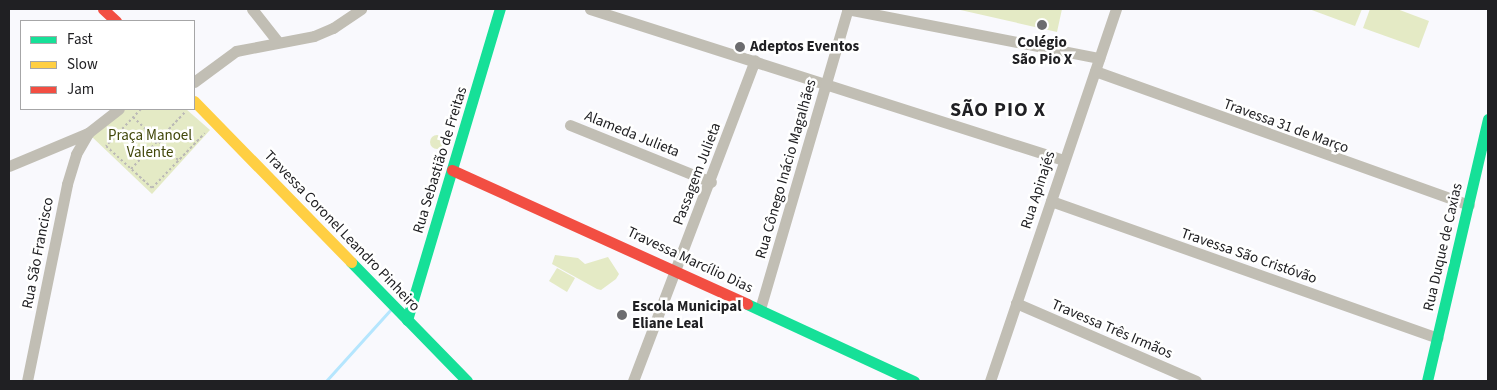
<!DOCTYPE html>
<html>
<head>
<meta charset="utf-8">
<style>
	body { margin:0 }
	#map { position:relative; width:1497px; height:390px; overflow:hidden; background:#f9f9fd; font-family:"Source Sans 3",sans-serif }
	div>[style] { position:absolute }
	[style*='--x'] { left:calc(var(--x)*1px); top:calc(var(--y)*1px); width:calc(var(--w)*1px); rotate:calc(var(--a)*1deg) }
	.green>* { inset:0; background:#e4eac5 }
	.round { border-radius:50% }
	.stream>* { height:3px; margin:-1.5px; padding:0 1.5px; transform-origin:1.5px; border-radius:1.5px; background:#b5e6fe }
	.path>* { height:2px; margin-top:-1px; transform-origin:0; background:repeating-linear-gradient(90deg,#bbb9b6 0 2.5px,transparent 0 5px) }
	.street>* { height:11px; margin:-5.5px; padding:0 5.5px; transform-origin:5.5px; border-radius:5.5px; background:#c1beb4 }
	.fast>* { height:11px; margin:-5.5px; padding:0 5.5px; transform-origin:5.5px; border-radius:5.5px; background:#16e098 }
	.slow>* { height:11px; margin:-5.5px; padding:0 5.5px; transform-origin:5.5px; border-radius:5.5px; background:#ffcf43 }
	.jam>* { height:11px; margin:-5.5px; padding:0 5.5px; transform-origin:5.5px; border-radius:5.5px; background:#f24e42 }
	.dots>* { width:14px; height:14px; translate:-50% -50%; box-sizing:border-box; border:2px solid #fff; border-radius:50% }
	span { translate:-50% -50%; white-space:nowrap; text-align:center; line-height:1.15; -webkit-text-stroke:5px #fff; paint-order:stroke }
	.poi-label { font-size:15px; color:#202023; font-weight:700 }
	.left { translate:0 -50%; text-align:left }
	.street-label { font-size:15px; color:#202023 }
	.park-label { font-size:15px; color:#41470a }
	.district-label { font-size:20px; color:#202023; font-weight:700; letter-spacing:1px }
	.frame { position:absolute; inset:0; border:10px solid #202023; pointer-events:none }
	.legend { position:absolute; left:20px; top:20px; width:175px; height:90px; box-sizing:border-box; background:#fff; border:1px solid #a6a6a7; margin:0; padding:6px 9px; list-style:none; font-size:15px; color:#202023 }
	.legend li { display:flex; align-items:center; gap:10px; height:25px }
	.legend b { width:25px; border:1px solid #a6a6a7 }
</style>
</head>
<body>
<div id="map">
	<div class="green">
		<i style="clip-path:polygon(956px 9px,1062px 9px,1057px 32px)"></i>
		<i style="clip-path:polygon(1309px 9px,1362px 9px,1355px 26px)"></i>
		<i style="clip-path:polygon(1370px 9px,1397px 9px,1429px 21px,1419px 48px,1363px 28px)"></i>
		<i style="clip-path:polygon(119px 109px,186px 109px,210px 130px,152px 194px,90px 135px)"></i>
		<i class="round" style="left:430px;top:135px;width:14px;height:14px"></i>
		<i style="clip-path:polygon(555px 255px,578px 258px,585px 264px,608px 257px,619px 274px,616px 279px,601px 290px,597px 289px,552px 264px)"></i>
		<i style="clip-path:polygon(557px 268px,575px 278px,567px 292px,549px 281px)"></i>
	</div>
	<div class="stream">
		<i style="--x:326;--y:381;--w:97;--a:-47.9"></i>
	</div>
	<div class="path">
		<i style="--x:141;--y:109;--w:51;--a:133.4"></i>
		<i style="--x:106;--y:146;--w:62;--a:42.4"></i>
		<i style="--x:152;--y:188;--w:76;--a:-46.1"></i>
		<i style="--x:133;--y:117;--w:62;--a:43.7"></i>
		<i style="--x:131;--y:169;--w:80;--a:-46.5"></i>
	</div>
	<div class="street">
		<i style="--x:252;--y:9;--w:42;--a:51.8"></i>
		<i style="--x:590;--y:9;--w:497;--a:17.7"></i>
		<i style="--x:847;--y:9;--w:257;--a:11"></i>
		<i style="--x:1095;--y:71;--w:397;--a:19.7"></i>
		<i style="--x:194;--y:82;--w:52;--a:-36.4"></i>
		<i style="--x:236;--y:51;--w:79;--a:-10.9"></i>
		<i style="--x:314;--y:36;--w:21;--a:-23"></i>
		<i style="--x:333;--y:28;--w:34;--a:-34"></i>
		<i style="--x:570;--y:125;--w:152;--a:22"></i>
		<i style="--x:9;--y:166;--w:86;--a:-22.7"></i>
		<i style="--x:88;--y:133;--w:39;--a:-38"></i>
		<i style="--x:1051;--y:201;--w:410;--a:19.5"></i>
		<i style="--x:1016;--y:303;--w:196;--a:23.4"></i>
		<i style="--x:760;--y:309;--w:313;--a:-73.7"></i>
		<i style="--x:27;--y:381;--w:201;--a:-78.5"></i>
		<i style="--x:67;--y:184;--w:31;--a:-73"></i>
		<i style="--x:76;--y:154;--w:24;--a:-60"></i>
		<i style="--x:633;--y:381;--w:343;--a:-69.2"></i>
		<i style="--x:990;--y:381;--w:393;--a:-71.3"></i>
	</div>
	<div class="fast">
		<i style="--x:351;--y:262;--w:166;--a:45.7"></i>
		<i style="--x:747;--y:304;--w:184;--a:24.8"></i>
		<i style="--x:407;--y:320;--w:325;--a:-73.4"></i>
		<i style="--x:1427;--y:381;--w:269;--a:-76.9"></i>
	</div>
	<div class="slow">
		<i style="--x:194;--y:101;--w:225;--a:45.7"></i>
	</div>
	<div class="jam">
		<i style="--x:103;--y:9;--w:18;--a:43"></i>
		<i style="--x:452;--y:170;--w:324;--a:24.4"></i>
	</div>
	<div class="dots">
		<i style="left:1042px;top:25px;background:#6c6c6f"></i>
		<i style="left:740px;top:47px;background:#6c6c6f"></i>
		<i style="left:622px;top:315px;background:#6c6c6f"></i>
	</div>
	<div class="poi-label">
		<span style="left:1042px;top:51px">Colégio<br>São Pio X</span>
		<span class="left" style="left:750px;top:47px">Adeptos Eventos</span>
		<span class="left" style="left:632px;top:315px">Escola Municipal<br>Eliane Leal</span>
	</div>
	<div class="street-label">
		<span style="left:1286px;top:126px;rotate:20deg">Travessa 31 de Março</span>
		<span style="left:632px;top:134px;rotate:22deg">Alameda Julieta</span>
		<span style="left:440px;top:160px;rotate:-73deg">Rua Sebastião de Freitas</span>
		<span style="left:786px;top:169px;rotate:-74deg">Rua Cônego Inácio Magalhães</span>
		<span style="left:697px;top:174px;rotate:-69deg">Passagem Julieta</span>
		<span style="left:1038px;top:190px;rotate:-72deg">Rua Apinajés</span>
		<span style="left:342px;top:231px;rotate:46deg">Travessa Coronel Leandro Pinheiro</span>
		<span style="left:1443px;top:247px;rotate:-77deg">Rua Duque de Caxias</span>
		<span style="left:38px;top:253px;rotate:-79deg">Rua São Francisco</span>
		<span style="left:1249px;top:256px;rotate:19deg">Travessa São Cristóvão</span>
		<span style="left:690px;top:260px;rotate:25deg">Travessa Marcílio Dias</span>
		<span style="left:1112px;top:329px;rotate:23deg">Travessa Três Irmãos</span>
	</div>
	<div class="park-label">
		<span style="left:150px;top:144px">Praça Manoel<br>Valente</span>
	</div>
	<div class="district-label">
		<span style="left:998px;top:110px">SÃO PIO X</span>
	</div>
	<div class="frame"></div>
	<ul class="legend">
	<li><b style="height:6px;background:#16e098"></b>Fast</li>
	<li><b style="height:6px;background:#ffcf43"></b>Slow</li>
	<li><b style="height:6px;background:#f24e42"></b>Jam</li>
	</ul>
</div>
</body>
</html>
